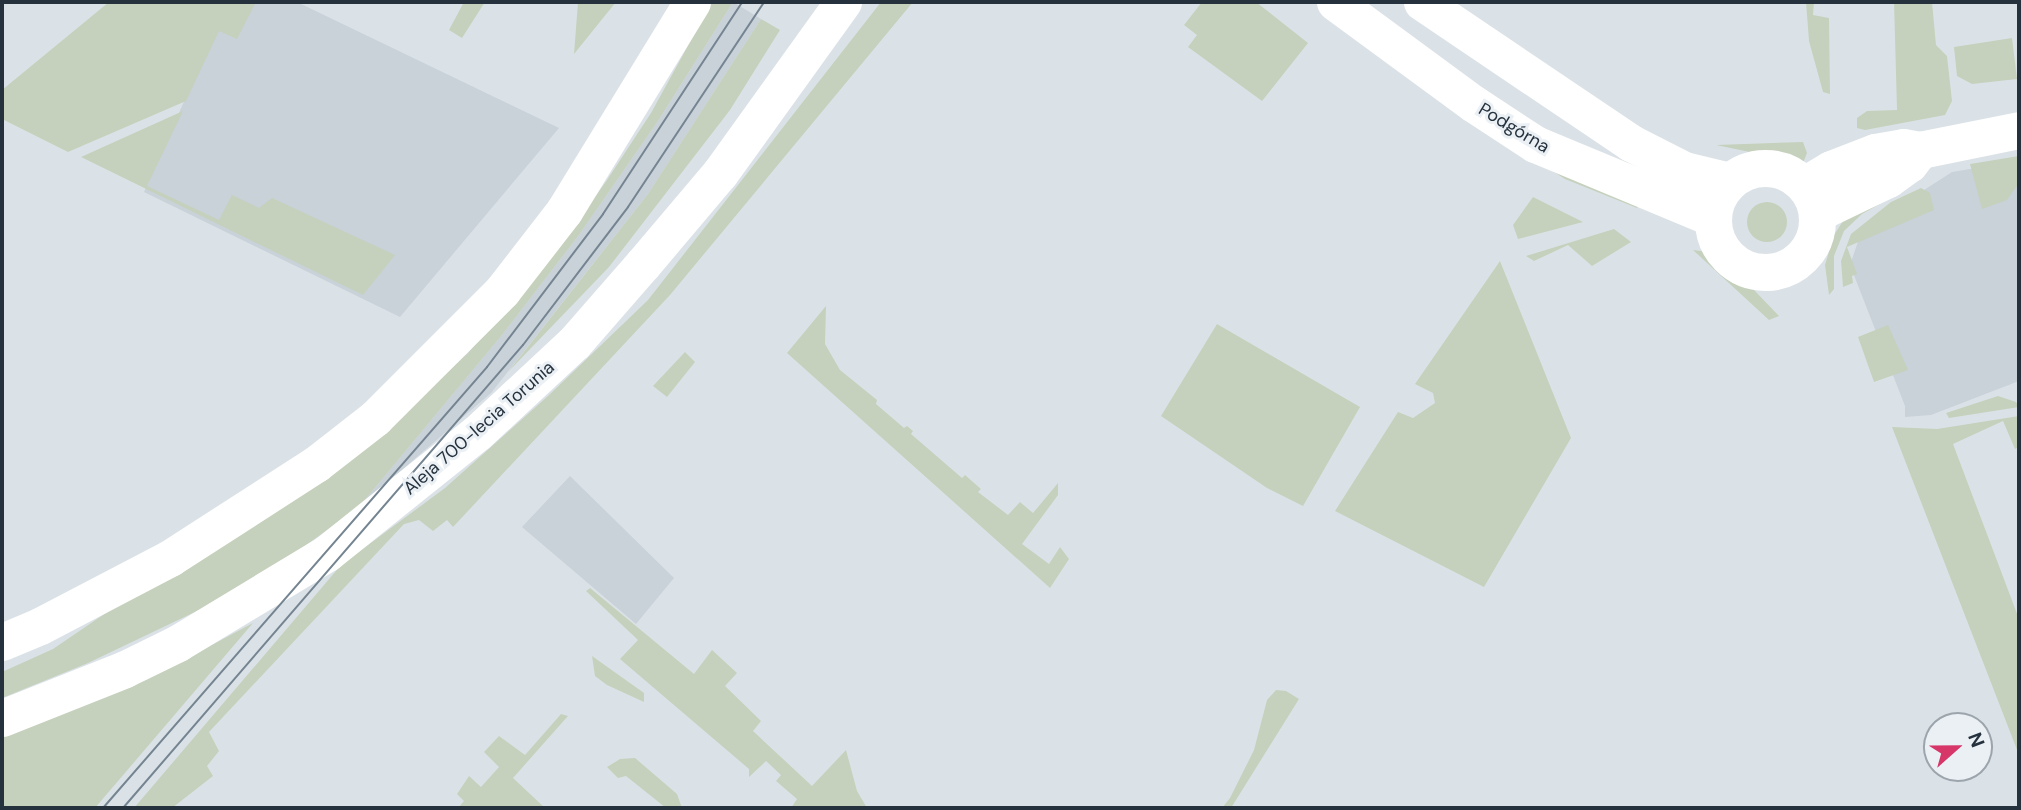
<!DOCTYPE html>
<html>
<head>
<meta charset="utf-8">
<style>
	body { margin:0 }
	#map { position:relative; width:2021px; height:810px; overflow:hidden; background:#dbe2e7; font-family:"DM Sans",sans-serif }
	div>[style] { position:absolute }
	[style*='--x'] { left:calc(var(--x)*1px); top:calc(var(--y)*1px); width:calc(var(--w)*1px); rotate:calc(var(--a)*1deg) }
	.built>* { inset:0; background:#c9d1d9 }
	.green>* { inset:0; background:#c5d1bc }
	.round { border-radius:50% }
	.secondary>* { height:37px; margin:-18.5px; padding:0 18.5px; transform-origin:18.5px; border-radius:18.5px; background:#fff }
	.secondary>.ring { margin:-18.5px; padding:0; box-sizing:content-box; background:none; border:37px solid #fff; border-radius:50% }
	.tram>* { height:2px; margin:-1px; padding:0 1px; transform-origin:1px; border-radius:1px; background:#748491 }
	span { translate:-50% -50%; white-space:nowrap; text-align:center; line-height:1.15; -webkit-text-stroke:6px #ebf0f5; paint-order:stroke }
	.street-label { font-size:18px; color:#25323e }
	.frame { position:absolute; inset:0; border:4px solid #25323e; pointer-events:none }
	.north { position:absolute; left:1923px; top:712px; width:70px; height:70px; box-sizing:border-box; background:#ebf0f5; border:2px solid #9ca4ac; border-radius:50%; rotate:69deg; font-size:19px; font-weight:700; line-height:28px; text-align:center; color:#25323e }
	.north::after { content:''; display:block; margin:auto; width:24px; height:32px; background:#d63668; clip-path:polygon(50% 0,100% 100%,50% 72%,0 100%) }
</style>
</head>
<body>
<div id="map">
	<div class="built">
		<i style="clip-path:polygon(228px 2px,297px 2px,559px 128px,400px 317px,144px 192px)"></i>
		<i style="clip-path:polygon(733px 2px,761px 19px,648px 194px,491px 393px,359px 507px,502px 335px,579px 235px,658px 121px)"></i>
		<i style="clip-path:polygon(2019px 161px,2019px 381px,1931px 415px,1905px 417px,1905px 406px,1850px 265px,1862px 230px,1952px 172px)"></i>
		<i style="clip-path:polygon(570px 476px,674px 578px,636px 624px,522px 527px)"></i>
	</div>
	<div class="green">
		<i style="clip-path:polygon(109px 2px,256px 2px,237px 39px,219px 31px,186px 101px,68px 152px,2px 119px,2px 90px)"></i>
		<i style="clip-path:polygon(464px 2px,485px 2px,462px 38px,449px 30px)"></i>
		<i style="clip-path:polygon(578px 2px,616px 2px,574px 54px)"></i>
		<i style="clip-path:polygon(712px 2px,733px 2px,658px 121px,579px 235px,502px 335px,359px 507px,302px 548px,199px 610px,88px 663px,2px 698px,2px 672px,53px 649px,413px 404px,468px 353px,566px 238px,607px 180px,651px 113px)"></i>
		<i style="clip-path:polygon(881px 2px,913px 2px,670px 295px,453px 527px,447px 520px,433px 531px,419px 520px,404px 524px,209px 732px,219px 751px,207px 766px,213px 776px,172px 808px,134px 808px,341px 565px,445px 488px,548px 396px,648px 300px)"></i>
		<i style="clip-path:polygon(1202px 2px,1256px 2px,1308px 43px,1262px 101px,1188px 47px,1197px 35px,1184px 25px)"></i>
		<i style="clip-path:polygon(1806px 2px,1814px 2px,1813px 15px,1829px 18px,1830px 94px,1823px 92px,1809px 41px)"></i>
		<i style="clip-path:polygon(1894px 2px,1932px 2px,1936px 45px,1947px 56px,1952px 101px,1945px 115px,1865px 130px,1857px 128px,1857px 118px,1867px 111px,1897px 110px)"></i>
		<i style="clip-path:polygon(761px 19px,780px 30px,730px 110px,609px 267px,508px 372px,648px 194px)"></i>
		<i style="clip-path:polygon(2012px 38px,2017px 79px,1972px 84px,1957px 76px,1954px 47px)"></i>
		<i style="clip-path:polygon(183px 111px,147px 186px,219px 220px,232px 195px,259px 208px,272px 198px,395px 255px,363px 295px,81px 157px)"></i>
		<i style="clip-path:polygon(1803px 142px,1807px 153px,1803px 163px,1716px 145px)"></i>
		<i style="clip-path:polygon(2019px 156px,2019px 183px,2007px 200px,1982px 209px,1970px 164px)"></i>
		<i style="clip-path:polygon(1551px 170px,1641px 200px,1637px 208px,1565px 179px)"></i>
		<i style="clip-path:polygon(1921px 188px,1930px 193px,1934px 210px,1847px 247px,1857px 274px,1852px 276px,1853px 283px,1843px 287px,1841px 261px,1851px 234px,1891px 202px)"></i>
		<i style="clip-path:polygon(1883px 194px,1880px 204px,1862px 214px,1844px 231px,1834px 256px,1834px 289px,1829px 295px,1825px 265px,1834px 235px,1843px 221px)"></i>
		<i style="clip-path:polygon(1533px 197px,1583px 222px,1518px 239px,1513px 225px)"></i>
		<i class="round" style="left:1747px;top:202px;width:40px;height:40px"></i>
		<i style="clip-path:polygon(1614px 229px,1631px 242px,1592px 266px,1568px 245px,1534px 261px,1526px 256px)"></i>
		<i style="clip-path:polygon(1693px 250px,1708px 252px,1727px 275px,1754px 290px,1779px 316px,1769px 320px)"></i>
		<i style="clip-path:polygon(1500px 261px,1571px 438px,1484px 587px,1335px 511px,1398px 412px,1413px 418px,1435px 403px,1433px 393px,1415px 384px)"></i>
		<i style="clip-path:polygon(826px 306px,825px 344px,840px 370px,877px 400px,876px 404px,904px 428px,907px 426px,913px 431px,911px 434px,962px 478px,965px 475px,981px 489px,978px 492px,1008px 515px,1020px 502px,1033px 513px,1058px 483px,1058px 495px,1022px 544px,1049px 564px,1060px 547px,1069px 559px,1050px 588px,787px 353px)"></i>
		<i style="clip-path:polygon(1217px 324px,1360px 407px,1303px 506px,1267px 488px,1161px 416px)"></i>
		<i style="clip-path:polygon(1888px 325px,1908px 370px,1874px 382px,1858px 337px)"></i>
		<i style="clip-path:polygon(685px 352px,695px 362px,667px 397px,653px 386px)"></i>
		<i style="clip-path:polygon(1998px 396px,2016px 402px,2019px 407px,1949px 418px,1946px 413px)"></i>
		<i style="clip-path:polygon(2019px 416px,2019px 447px,2015px 449px,2003px 421px,1953px 444px,2019px 619px,2019px 755px,1892px 427px,1937px 429px)"></i>
		<i style="clip-path:polygon(590px 588px,694px 674px,712px 650px,737px 673px,725px 686px,761px 721px,753px 731px,812px 786px,846px 750px,857px 791px,867px 808px,791px 808px,797px 799px,776px 781px,781px 775px,766px 761px,749px 777px,749px 769px,620px 659px,638px 640px,586px 591px)"></i>
		<i style="clip-path:polygon(253px 623px,95px 808px,2px 808px,2px 737px,148px 679px)"></i>
		<i style="clip-path:polygon(592px 656px,644px 693px,644px 702px,607px 685px,595px 676px)"></i>
		<i style="clip-path:polygon(1276px 690px,1286px 691px,1299px 699px,1231px 808px,1222px 808px,1230px 798px,1254px 750px,1267px 700px)"></i>
		<i style="clip-path:polygon(561px 714px,568px 716px,513px 778px,545px 808px,458px 808px,464px 801px,457px 794px,469px 776px,481px 787px,499px 767px,484px 752px,499px 736px,525px 755px)"></i>
		<i style="clip-path:polygon(635px 758px,677px 794px,682px 808px,666px 808px,626px 776px,618px 778px,607px 767px,620px 759px)"></i>
	</div>
	<div class="secondary">
		<i style="--x:1335;--y:2;--w:172;--a:36.3"></i>
		<i style="--x:1474;--y:104;--w:73;--a:33.3"></i>
		<i style="--x:1535;--y:144;--w:193;--a:22.6"></i>
		<i style="--x:1422;--y:2;--w:252;--a:34"></i>
		<i style="--x:1631;--y:143;--w:59;--a:27"></i>
		<i style="--x:1684;--y:170;--w:47;--a:13.4"></i>
		<i class="ring" style="left:1713px;top:168px;width:67px;height:67px"></i>
		<i style="--x:1804;--y:185;--w:31;--a:-31"></i>
		<i style="--x:1831;--y:169;--w:47;--a:-21.1"></i>
		<i style="--x:1875;--y:152;--w:28;--a:-10"></i>
		<i style="--x:1903;--y:147;--w:17;--a:10"></i>
		<i style="--x:1920;--y:150;--w:101;--a:-11.4"></i>
		<i style="--x:1817;--y:213;--w:79;--a:-25.6"></i>
		<i style="--x:1888;--y:179;--w:26;--a:-36"></i>
		<i style="--x:1909;--y:164;--w:18;--a:-52"></i>
		<i style="--x:2;--y:642;--w:41;--a:-22.8"></i>
		<i style="--x:40;--y:626;--w:147;--a:-27.6"></i>
		<i style="--x:170;--y:558;--w:174;--a:-32.8"></i>
		<i style="--x:316;--y:464;--w:75;--a:-37.9"></i>
		<i style="--x:375;--y:418;--w:180;--a:-45"></i>
		<i style="--x:502;--y:291;--w:101;--a:-52.2"></i>
		<i style="--x:564;--y:211;--w:245;--a:-58.5"></i>
		<i style="--x:2;--y:718;--w:132;--a:-21.7"></i>
		<i style="--x:125;--y:669;--w:59;--a:-26.1"></i>
		<i style="--x:178;--y:643;--w:174;--a:-31.1"></i>
		<i style="--x:327;--y:553;--w:192;--a:-38.7"></i>
		<i style="--x:477;--y:433;--w:132;--a:-42.9"></i>
		<i style="--x:574;--y:343;--w:105;--a:-48.9"></i>
		<i style="--x:643;--y:264;--w:119;--a:-49.8"></i>
		<i style="--x:720;--y:173;--w:211;--a:-54.3"></i>
	</div>
	<div class="tram">
		<i style="--x:103;--y:808;--w:585;--a:-48.95"></i>
		<i style="--x:487;--y:367;--w:192;--a:-52.8"></i>
		<i style="--x:603;--y:214;--w:254;--a:-56.7"></i>
		<i style="--x:123;--y:808;--w:612;--a:-49.18"></i>
		<i style="--x:523;--y:345;--w:173;--a:-52.7"></i>
		<i style="--x:628;--y:207;--w:246;--a:-56.4"></i>
	</div>
	<div class="street-label">
		<span style="left:1514px;top:128px;rotate:31deg">Podgórna</span>
		<span style="left:479px;top:428px;rotate:-41deg">Aleja 700-lecia Torunia</span>
	</div>
	<div class="frame"></div>
	<div class="north">N</div>
</div>
</body>
</html>
